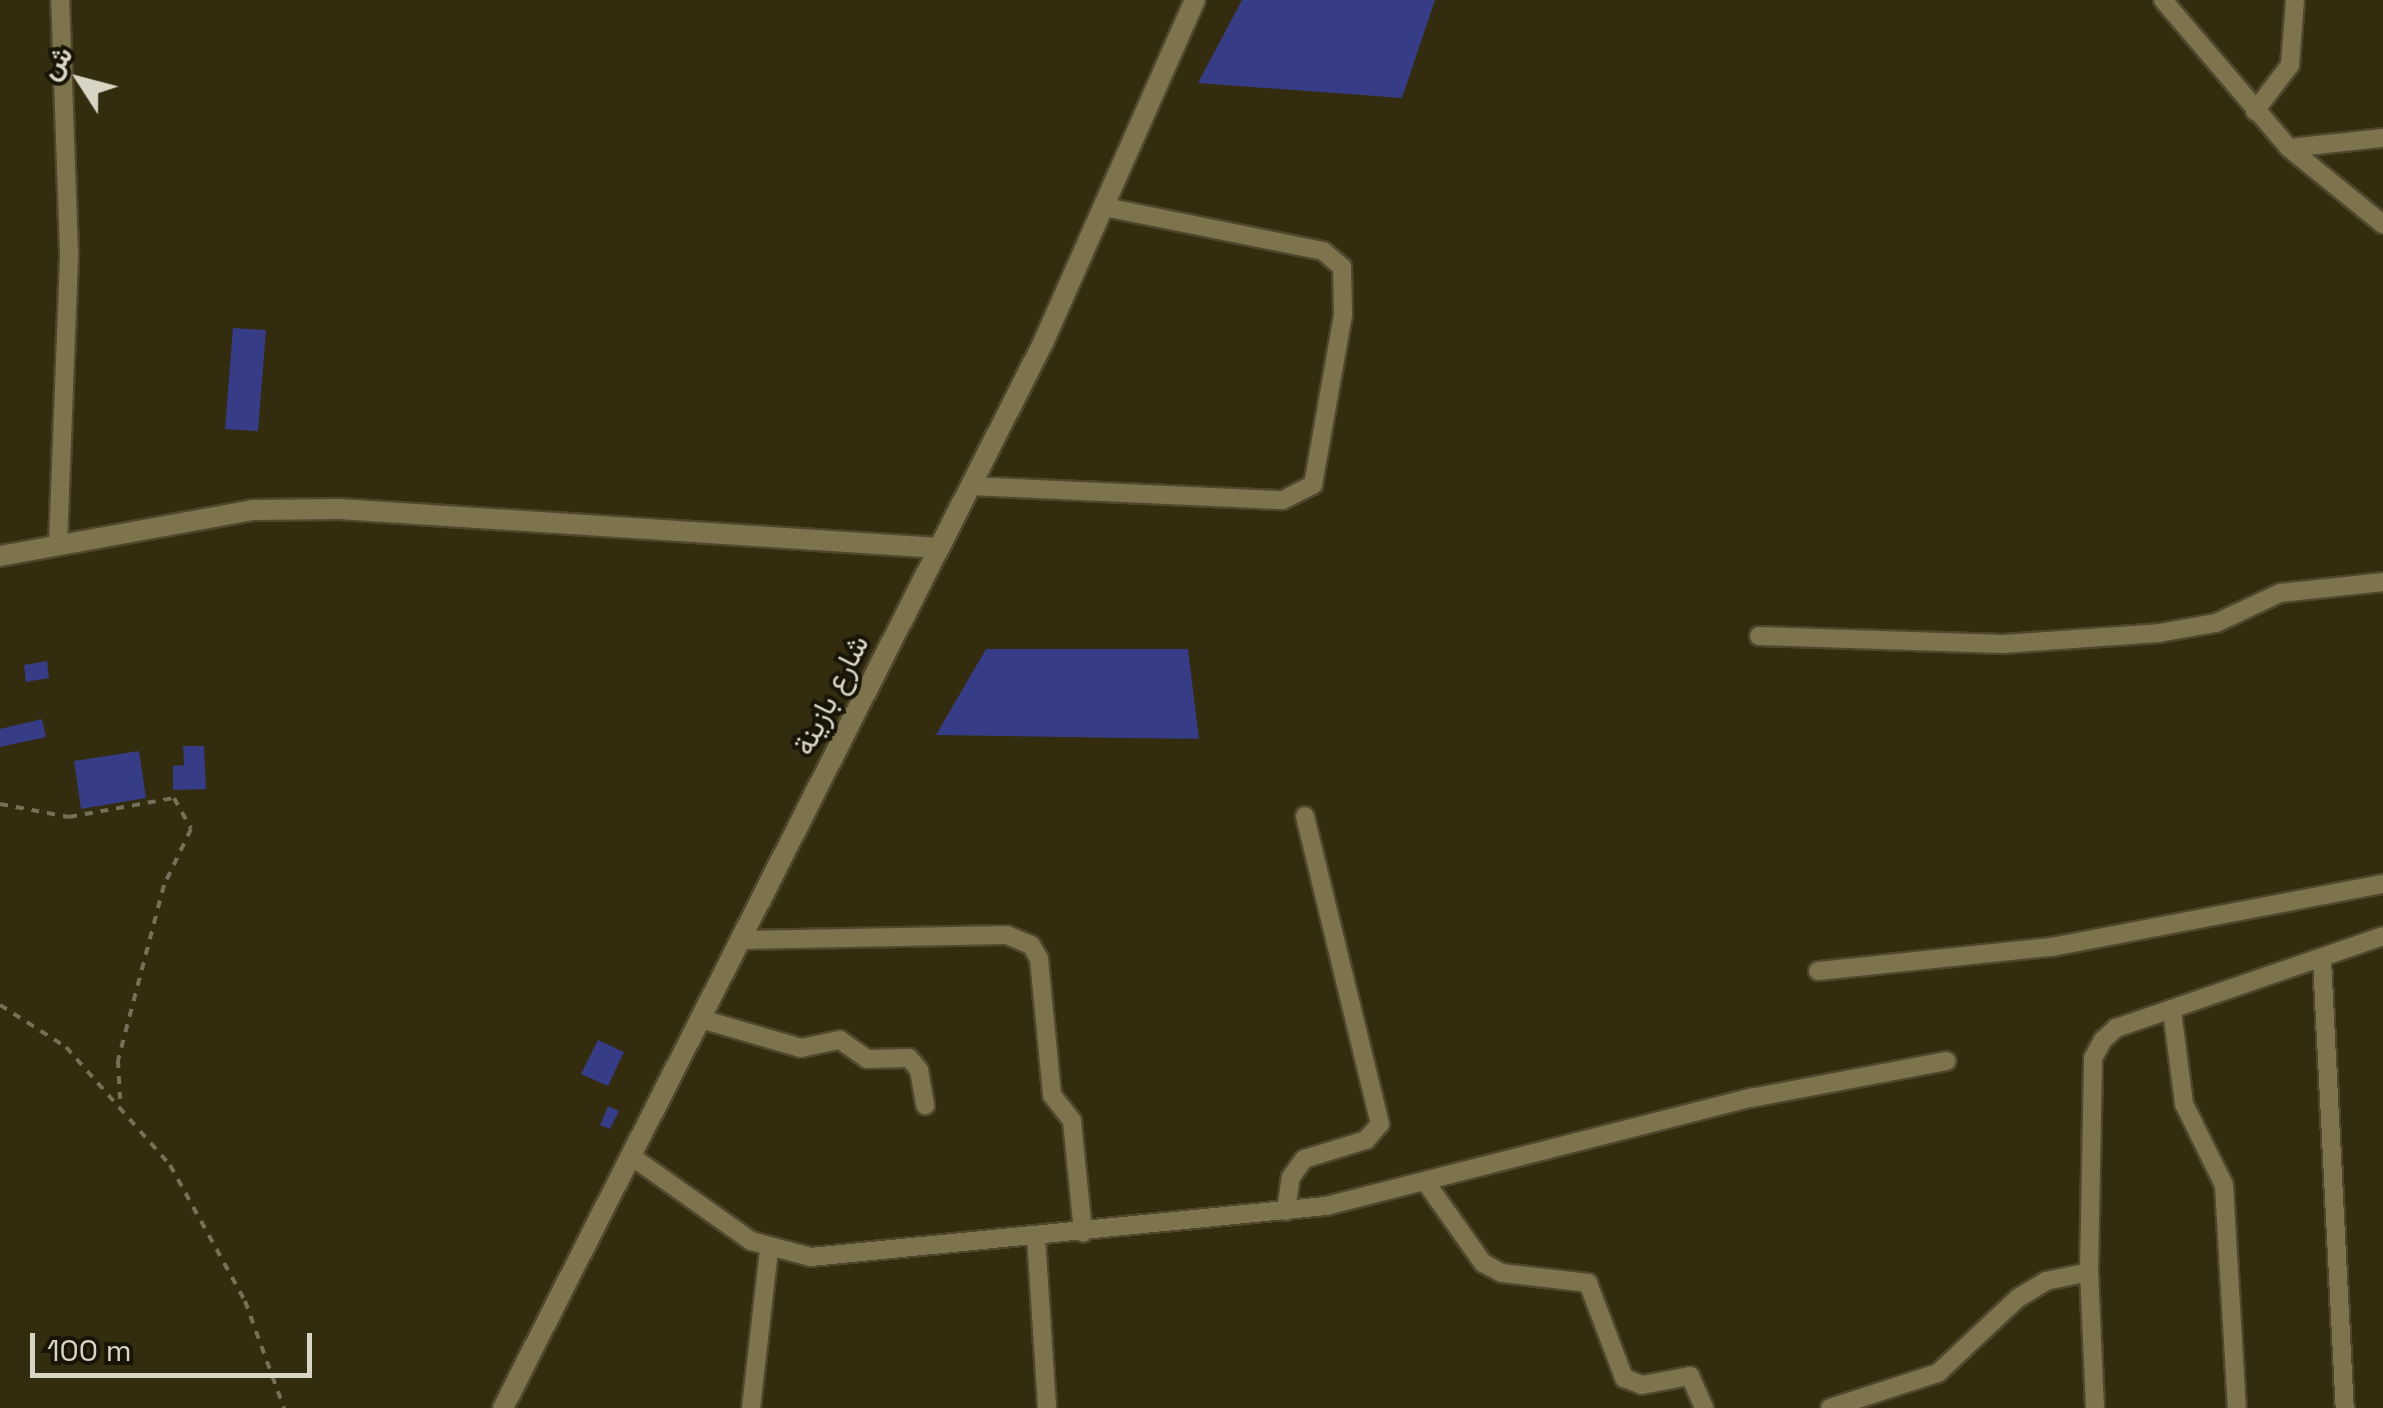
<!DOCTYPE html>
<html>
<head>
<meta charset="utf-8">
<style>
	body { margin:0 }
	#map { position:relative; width:2383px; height:1408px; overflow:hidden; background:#332c0f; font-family:"Space Grotesk",Vazirmatn,sans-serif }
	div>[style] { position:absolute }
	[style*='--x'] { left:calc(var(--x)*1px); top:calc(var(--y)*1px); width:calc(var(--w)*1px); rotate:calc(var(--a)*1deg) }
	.building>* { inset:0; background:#373c86 }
	.path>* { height:4px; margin-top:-2px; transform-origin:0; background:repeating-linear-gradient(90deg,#767058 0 8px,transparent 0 16px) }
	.roads { filter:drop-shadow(2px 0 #4e472c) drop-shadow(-2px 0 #4e472c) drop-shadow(0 2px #4e472c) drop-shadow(0 -2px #4e472c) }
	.minor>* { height:18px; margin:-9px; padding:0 9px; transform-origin:9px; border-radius:9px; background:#7d744e }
	.tertiary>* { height:20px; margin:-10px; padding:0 10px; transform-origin:10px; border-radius:10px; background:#7d744e }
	span { translate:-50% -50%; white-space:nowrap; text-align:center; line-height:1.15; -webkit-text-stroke:8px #181508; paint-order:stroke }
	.street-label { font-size:30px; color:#d9d5c4 }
	.north { position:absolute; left:30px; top:30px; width:100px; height:100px; -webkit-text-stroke:8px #181508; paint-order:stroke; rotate:306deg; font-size:28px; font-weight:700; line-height:40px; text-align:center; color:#d9d5c4 }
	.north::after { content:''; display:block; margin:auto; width:35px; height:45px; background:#d9d5c4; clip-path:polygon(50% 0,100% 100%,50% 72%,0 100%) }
	.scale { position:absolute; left:30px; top:1333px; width:282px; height:45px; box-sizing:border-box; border:5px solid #d9d5c4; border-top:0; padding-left:12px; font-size:30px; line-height:35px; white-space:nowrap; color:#d9d5c4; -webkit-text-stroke:8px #181508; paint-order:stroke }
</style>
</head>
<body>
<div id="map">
	<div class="building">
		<i style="clip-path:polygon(1242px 0,1435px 0,1402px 98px,1198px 83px)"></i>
		<i style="clip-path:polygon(233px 328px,266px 330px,258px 431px,225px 429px)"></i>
		<i style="clip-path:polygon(986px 649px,1188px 649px,1199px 739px,936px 735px)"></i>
		<i style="clip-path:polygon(47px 661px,49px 678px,26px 682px,24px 665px)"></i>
		<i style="clip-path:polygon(42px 719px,46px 737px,0 747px,0 729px)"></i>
		<i style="clip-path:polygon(183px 746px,204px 746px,206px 789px,173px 790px,173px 766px,184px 765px)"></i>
		<i style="clip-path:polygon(139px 751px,146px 798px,81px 809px,74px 761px)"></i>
		<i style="clip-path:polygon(598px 1040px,624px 1052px,608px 1086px,581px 1074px)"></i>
		<i style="clip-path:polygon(608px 1106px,619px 1111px,610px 1129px,600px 1125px)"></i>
	</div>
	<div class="path">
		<i style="--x:0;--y:804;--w:70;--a:10.7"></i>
		<i style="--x:69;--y:817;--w:107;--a:-10.3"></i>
		<i style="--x:174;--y:798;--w:35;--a:61"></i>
		<i style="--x:191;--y:829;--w:62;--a:115.7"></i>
		<i style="--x:164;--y:885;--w:181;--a:104.7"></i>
		<i style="--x:118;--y:1060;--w:39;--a:87"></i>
		<i style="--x:0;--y:1005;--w:78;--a:32.5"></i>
		<i style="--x:66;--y:1047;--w:157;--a:48.6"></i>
		<i style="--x:170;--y:1165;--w:155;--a:61.1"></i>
		<i style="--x:245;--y:1301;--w:114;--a:70"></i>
	</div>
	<div class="roads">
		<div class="minor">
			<i style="--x:2163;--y:0;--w:194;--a:49.6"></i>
			<i style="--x:2289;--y:148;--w:121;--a:39"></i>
			<i style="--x:2255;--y:111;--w:58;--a:-52.7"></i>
			<i style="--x:2290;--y:65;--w:65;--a:-85.6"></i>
			<i style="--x:2289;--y:148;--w:95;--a:-6.1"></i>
			<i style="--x:970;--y:486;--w:313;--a:2.6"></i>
			<i style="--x:1283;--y:500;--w:34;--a:-27"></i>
			<i style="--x:1313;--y:485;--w:174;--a:-80"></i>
			<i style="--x:1343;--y:314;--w:47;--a:-91.2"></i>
			<i style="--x:1342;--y:267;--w:25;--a:-140"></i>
			<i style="--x:1323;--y:251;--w:222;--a:-168.6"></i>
			<i style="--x:58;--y:544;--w:292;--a:-87.8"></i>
			<i style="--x:69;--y:252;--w:252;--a:-92"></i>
			<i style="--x:1759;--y:636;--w:244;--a:1.9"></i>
			<i style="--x:2003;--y:644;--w:156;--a:-4"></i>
			<i style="--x:2159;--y:633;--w:58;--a:-10"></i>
			<i style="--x:2216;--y:623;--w:71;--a:-25.1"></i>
			<i style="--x:2280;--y:593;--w:104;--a:-6.1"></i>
			<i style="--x:741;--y:940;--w:266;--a:-1.1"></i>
			<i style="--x:1007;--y:935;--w:26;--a:23"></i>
			<i style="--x:1031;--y:945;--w:16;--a:60"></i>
			<i style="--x:1039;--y:959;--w:137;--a:84.5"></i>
			<i style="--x:1052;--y:1095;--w:33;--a:52"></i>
			<i style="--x:1072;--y:1121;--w:112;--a:84.3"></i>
			<i style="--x:2322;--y:960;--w:449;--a:87.1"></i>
			<i style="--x:1818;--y:971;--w:235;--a:-5.9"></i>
			<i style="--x:2052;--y:947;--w:337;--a:-10.8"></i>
			<i style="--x:2172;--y:1011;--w:94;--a:82.6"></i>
			<i style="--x:2184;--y:1104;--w:90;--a:63.7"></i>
			<i style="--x:2224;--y:1185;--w:223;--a:86.7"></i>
			<i style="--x:701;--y:1019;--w:104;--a:16.2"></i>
			<i style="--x:801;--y:1048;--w:40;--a:-12"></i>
			<i style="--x:840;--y:1040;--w:33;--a:35"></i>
			<i style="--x:867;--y:1059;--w:42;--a:-1.4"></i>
			<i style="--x:909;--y:1058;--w:16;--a:50"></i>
			<i style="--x:919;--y:1070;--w:36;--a:80"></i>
			<i style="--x:631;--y:1156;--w:147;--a:35.3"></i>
			<i style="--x:751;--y:1241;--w:62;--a:14.9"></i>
			<i style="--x:811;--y:1257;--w:518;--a:-5.66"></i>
			<i style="--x:1326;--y:1206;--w:439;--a:-14.3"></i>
			<i style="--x:1751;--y:1098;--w:199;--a:-10.7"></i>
			<i style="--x:1427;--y:1184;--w:97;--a:54.7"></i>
			<i style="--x:1483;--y:1263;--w:21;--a:28"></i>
			<i style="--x:1502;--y:1273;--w:87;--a:6.6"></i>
			<i style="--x:1588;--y:1283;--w:102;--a:69.2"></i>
			<i style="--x:1624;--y:1378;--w:19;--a:21"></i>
			<i style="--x:1642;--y:1385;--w:49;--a:-10.6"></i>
			<i style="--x:1690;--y:1376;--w:35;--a:66"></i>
			<i style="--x:1286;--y:1211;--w:34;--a:-82"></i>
			<i style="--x:1291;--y:1177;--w:22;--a:-54"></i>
			<i style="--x:1304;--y:1159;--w:65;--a:-17"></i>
			<i style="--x:1366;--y:1140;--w:21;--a:-49"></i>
			<i style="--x:1380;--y:1124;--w:317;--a:-103.7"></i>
			<i style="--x:1036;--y:1237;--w:171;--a:86.3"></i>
			<i style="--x:751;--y:1408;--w:159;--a:-83.5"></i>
			<i style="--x:1830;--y:1408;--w:114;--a:-18"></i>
			<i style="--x:1938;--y:1373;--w:110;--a:-43.2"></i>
			<i style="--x:2018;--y:1298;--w:33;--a:-31"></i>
			<i style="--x:2046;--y:1281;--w:44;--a:-11.8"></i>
			<i style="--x:2095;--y:1408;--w:136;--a:-92.5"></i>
			<i style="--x:2089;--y:1272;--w:214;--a:-88.9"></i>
			<i style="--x:2093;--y:1058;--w:21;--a:-61"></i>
			<i style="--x:2103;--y:1040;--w:18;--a:-43"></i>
			<i style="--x:2116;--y:1028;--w:282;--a:-19"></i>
		</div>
		<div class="tertiary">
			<i style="--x:0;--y:556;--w:256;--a:-10.3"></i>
			<i style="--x:252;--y:510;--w:87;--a:-0.7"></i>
			<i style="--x:339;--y:509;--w:601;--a:3.72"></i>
			<i style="--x:503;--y:1408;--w:1194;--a:-63.11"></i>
			<i style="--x:1043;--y:343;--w:375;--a:-66.1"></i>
		</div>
	</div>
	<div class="street-label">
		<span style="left:831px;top:695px;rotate:-63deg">شارع بازينة</span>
	</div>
	<div class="north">ش</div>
	<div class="scale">100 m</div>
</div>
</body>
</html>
